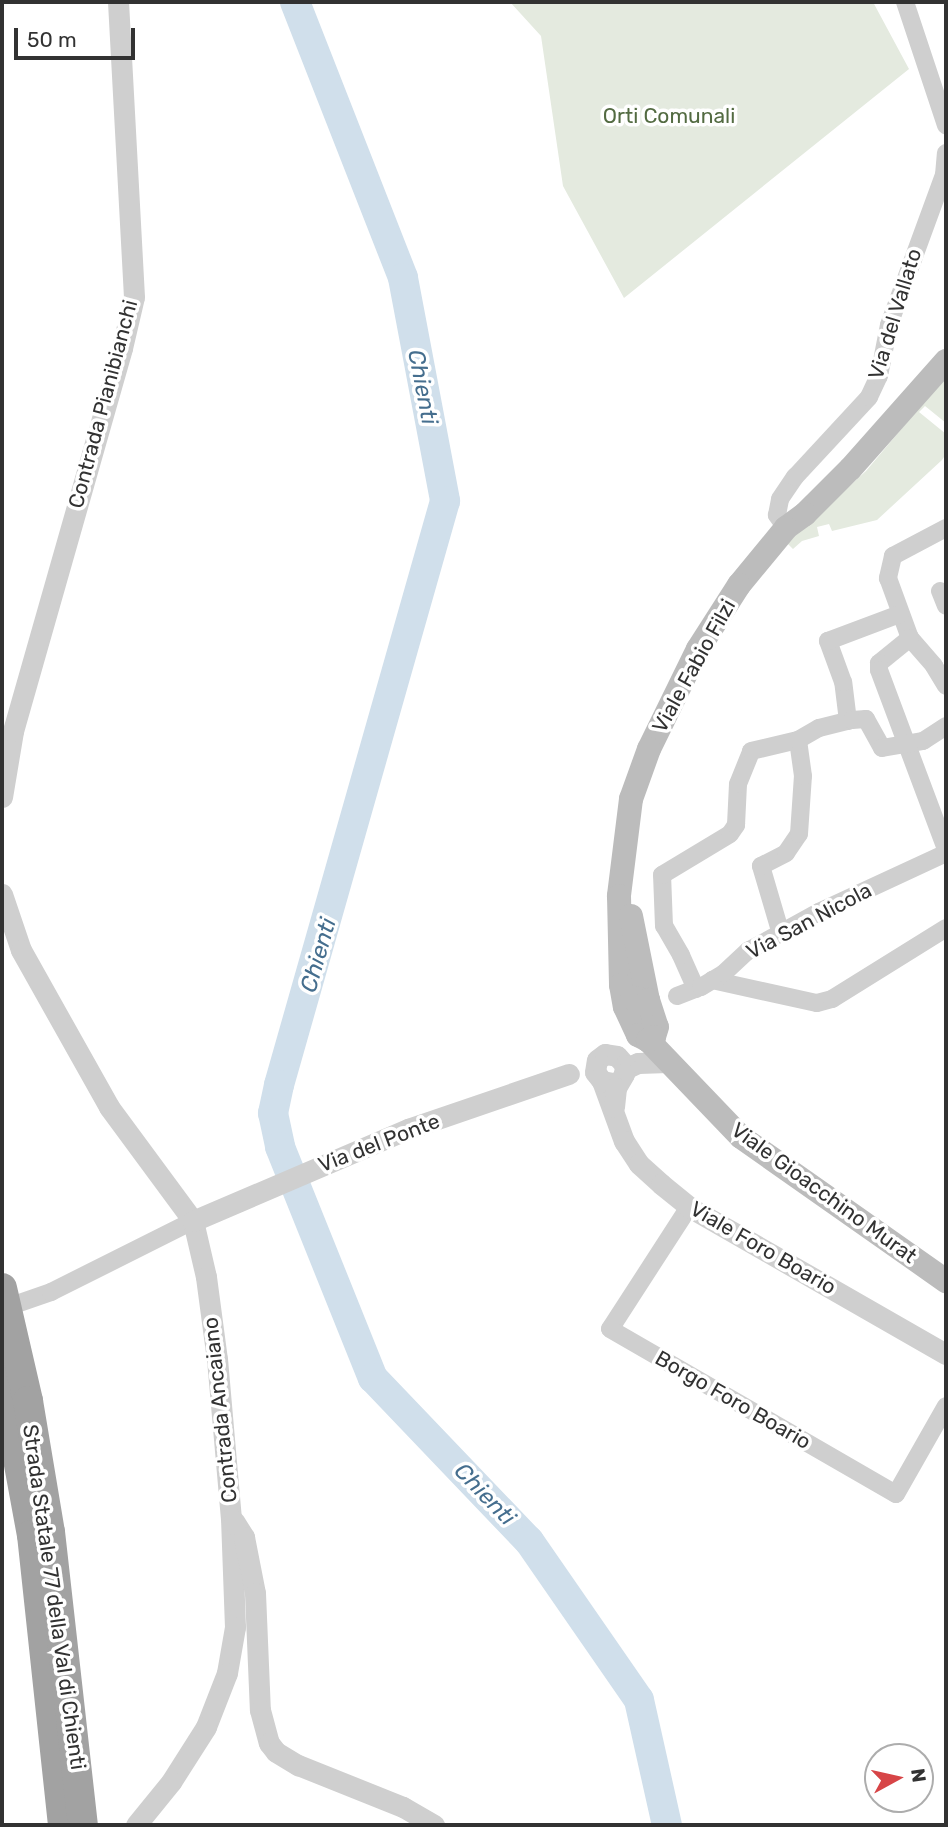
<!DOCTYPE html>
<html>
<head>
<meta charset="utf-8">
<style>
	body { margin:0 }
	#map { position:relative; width:948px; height:1827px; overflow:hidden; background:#fff; font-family:Rubik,sans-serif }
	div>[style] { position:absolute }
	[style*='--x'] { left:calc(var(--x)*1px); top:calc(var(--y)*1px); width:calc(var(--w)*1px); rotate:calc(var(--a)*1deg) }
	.green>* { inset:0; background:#e4eadf }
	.river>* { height:30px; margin:-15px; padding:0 15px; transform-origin:15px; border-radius:15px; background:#d0dfeb }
	.minor>* { height:18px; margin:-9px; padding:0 9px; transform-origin:9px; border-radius:9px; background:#cfcfcf }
	.tertiary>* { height:21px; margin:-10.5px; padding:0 10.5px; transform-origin:10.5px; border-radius:10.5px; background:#cfcfcf }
	.secondary>* { height:24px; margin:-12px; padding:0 12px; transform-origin:12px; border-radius:12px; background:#bcbcbc }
	.trunk>* { height:30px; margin:-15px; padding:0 15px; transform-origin:15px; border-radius:15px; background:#a2a2a2 }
	.trunk-bridge>* { height:30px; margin:-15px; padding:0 15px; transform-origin:15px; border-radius:15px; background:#a2a2a2 }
	span { translate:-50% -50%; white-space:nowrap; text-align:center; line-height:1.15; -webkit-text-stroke:7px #fff; paint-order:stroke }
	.park-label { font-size:21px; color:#536b42 }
	.street-label { font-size:21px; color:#323232 }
	.water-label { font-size:23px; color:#456e8e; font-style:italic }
	.frame { position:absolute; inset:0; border:4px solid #323232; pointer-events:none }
	.north { position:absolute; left:864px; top:1743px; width:70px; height:70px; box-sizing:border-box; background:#fff; border:2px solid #adadad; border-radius:50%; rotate:82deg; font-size:19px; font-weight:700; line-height:28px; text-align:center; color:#323232 }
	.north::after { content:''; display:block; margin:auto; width:24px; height:32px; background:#d74547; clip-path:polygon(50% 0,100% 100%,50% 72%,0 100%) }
	.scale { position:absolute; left:14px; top:28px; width:121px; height:32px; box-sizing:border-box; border:4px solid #323232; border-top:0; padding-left:9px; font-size:21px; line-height:24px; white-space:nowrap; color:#323232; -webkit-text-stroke:5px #fff; paint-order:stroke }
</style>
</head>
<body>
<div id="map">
	<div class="green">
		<i style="clip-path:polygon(510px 2px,873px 2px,909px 69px,624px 298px,563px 186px,541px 36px)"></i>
		<i style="clip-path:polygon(946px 376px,946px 423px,925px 406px,919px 412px,946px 434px,946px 454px,942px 460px,877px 520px,832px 531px,829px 524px,817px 527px,819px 536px,802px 541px,793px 549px,787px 543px,866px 471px)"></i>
	</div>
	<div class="river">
		<i style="--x:295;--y:2;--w:296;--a:68.6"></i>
		<i style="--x:403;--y:278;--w:227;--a:79.3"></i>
		<i style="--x:445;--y:501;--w:607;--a:105.87"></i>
		<i style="--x:279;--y:1085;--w:29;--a:102"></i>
		<i style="--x:273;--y:1113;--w:35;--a:78"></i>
		<i style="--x:280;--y:1147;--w:249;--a:68.1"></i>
		<i style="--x:373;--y:1378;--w:226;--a:46.3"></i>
		<i style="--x:529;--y:1541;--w:193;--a:55.3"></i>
		<i style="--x:639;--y:1700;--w:128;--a:77.4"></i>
	</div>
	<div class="minor">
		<i style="--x:905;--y:2;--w:130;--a:71.6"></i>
		<i style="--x:786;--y:528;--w:16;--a:-125"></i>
		<i style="--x:777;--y:515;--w:16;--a:-79"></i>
		<i style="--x:780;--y:499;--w:27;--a:-56"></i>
		<i style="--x:795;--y:477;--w:109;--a:-47.2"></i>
		<i style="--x:869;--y:397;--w:23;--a:-65"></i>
		<i style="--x:879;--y:376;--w:52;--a:-78.9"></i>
		<i style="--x:889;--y:325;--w:160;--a:-69.9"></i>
		<i style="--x:944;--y:175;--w:22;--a:-85"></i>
		<i style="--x:946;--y:528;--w:60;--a:152.2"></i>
		<i style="--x:893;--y:556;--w:23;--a:103"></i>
		<i style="--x:888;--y:578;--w:64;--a:69.9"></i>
		<i style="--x:910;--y:638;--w:37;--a:49"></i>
		<i style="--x:934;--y:666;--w:23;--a:59"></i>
		<i style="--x:940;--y:591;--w:16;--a:68"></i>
		<i style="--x:910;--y:638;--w:40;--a:141"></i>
		<i style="--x:879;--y:663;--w:7;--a:90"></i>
		<i style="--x:879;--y:670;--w:191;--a:69.5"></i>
		<i style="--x:848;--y:721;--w:39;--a:-97"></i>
		<i style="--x:843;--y:682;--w:44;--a:-110.1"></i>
		<i style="--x:828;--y:641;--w:77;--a:-20.6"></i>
		<i style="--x:781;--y:934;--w:71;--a:-106.4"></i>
		<i style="--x:761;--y:866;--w:28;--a:-27"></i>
		<i style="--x:786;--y:853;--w:23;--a:-56"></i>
		<i style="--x:799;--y:834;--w:58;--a:-86.1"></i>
		<i style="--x:803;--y:776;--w:36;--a:-98"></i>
		<i style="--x:712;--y:980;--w:107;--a:12.4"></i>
		<i style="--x:817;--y:1003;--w:16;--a:-15"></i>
		<i style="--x:832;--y:999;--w:134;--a:-31.9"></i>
		<i style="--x:696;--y:989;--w:37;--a:-114"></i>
		<i style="--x:681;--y:955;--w:34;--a:-120"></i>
		<i style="--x:664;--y:926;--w:51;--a:-92.2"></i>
		<i style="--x:662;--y:875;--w:79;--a:-31.1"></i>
		<i style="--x:730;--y:834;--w:11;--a:-56"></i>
		<i style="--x:736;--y:825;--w:41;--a:-87.2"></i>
		<i style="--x:738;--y:784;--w:35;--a:-68"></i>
		<i style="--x:751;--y:751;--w:48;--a:-13.2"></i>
		<i style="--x:798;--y:740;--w:24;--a:-30"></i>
		<i style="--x:819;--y:728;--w:34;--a:-14"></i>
		<i style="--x:852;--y:720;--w:14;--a:-4"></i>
		<i style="--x:866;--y:719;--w:33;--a:61"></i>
		<i style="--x:882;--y:748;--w:42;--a:-9.7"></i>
		<i style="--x:923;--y:741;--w:27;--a:-33"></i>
		<i style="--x:677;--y:996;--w:26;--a:-21"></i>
		<i style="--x:701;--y:987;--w:27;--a:-31"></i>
		<i style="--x:724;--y:973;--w:33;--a:-43"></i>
		<i style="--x:748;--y:951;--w:81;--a:-28.8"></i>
		<i style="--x:819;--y:912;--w:140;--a:-24.9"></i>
		<i style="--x:689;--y:1207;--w:145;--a:122.9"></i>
		<i style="--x:610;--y:1329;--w:330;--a:30"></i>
		<i style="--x:896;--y:1494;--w:101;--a:-60.4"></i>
		<i style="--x:2;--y:1309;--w:52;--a:-19.1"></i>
		<i style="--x:51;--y:1292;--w:159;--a:-26.6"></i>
	</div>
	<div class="tertiary">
		<i style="--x:2;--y:797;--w:67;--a:-80.5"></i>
		<i style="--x:13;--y:731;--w:398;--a:-74.1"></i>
		<i style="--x:122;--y:348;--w:52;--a:-76.8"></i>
		<i style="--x:134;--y:297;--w:295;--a:-93.1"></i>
		<i style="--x:2;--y:894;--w:59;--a:71.3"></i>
		<i style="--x:21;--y:950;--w:180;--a:60.7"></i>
		<i style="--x:109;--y:1107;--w:142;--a:53.6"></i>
		<i style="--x:193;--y:1221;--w:57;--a:76.9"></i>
		<i style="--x:206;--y:1277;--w:83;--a:82.4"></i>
		<i style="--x:217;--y:1359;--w:160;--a:85"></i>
		<i style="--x:231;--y:1518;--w:109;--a:87.9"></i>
		<i style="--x:235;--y:1627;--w:47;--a:99.9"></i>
		<i style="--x:227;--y:1673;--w:58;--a:111.3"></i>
		<i style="--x:206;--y:1727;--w:65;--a:122.5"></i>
		<i style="--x:171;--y:1782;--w:55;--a:129.1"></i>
		<i style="--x:625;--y:1069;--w:14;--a:-25"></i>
		<i style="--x:638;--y:1063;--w:30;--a:-2"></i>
		<i style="--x:602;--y:1081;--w:64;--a:69.9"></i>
		<i style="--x:624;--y:1141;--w:27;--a:57"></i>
		<i style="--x:639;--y:1164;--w:30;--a:42"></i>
		<i style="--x:661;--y:1184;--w:36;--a:39"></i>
		<i style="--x:689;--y:1207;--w:296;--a:29.8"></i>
		<i style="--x:613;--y:1083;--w:11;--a:-170"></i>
		<i style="--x:602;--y:1081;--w:11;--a:-128"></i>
		<i style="--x:595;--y:1072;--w:12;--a:-81"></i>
		<i style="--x:597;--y:1060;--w:10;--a:-37"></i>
		<i style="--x:605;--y:1054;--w:12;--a:9"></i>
		<i style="--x:617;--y:1056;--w:12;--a:48"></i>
		<i style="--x:625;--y:1065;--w:9;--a:96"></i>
		<i style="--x:624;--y:1074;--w:16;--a:120"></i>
		<i style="--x:616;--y:1088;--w:19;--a:96"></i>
		<i style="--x:193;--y:1221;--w:234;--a:-23.2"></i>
		<i style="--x:408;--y:1129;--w:170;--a:-18.9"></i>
		<i style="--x:234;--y:1521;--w:19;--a:58"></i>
		<i style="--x:244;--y:1537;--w:57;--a:78.9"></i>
		<i style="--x:255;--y:1593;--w:117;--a:87.6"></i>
		<i style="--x:260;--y:1710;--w:34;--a:75"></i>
		<i style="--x:269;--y:1743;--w:11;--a:52"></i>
		<i style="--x:276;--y:1752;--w:26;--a:31"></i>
		<i style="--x:298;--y:1765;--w:113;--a:21.8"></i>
		<i style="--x:403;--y:1807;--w:36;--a:30"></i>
	</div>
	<div class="secondary">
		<i style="--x:946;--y:361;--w:144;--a:131.6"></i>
		<i style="--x:850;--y:469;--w:64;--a:135"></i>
		<i style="--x:805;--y:514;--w:24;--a:144"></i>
		<i style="--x:786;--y:528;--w:74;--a:129.5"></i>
		<i style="--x:739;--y:585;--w:76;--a:122.6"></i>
		<i style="--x:698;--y:649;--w:111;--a:116.1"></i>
		<i style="--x:649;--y:749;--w:53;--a:109.8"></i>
		<i style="--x:631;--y:799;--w:98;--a:97.1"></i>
		<i style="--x:619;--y:896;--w:89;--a:88.7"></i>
		<i style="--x:621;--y:985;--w:22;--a:80"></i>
		<i style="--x:625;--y:1007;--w:31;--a:65"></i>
		<i style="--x:638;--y:1035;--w:11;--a:27"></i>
		<i style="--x:648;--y:1040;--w:134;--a:46.2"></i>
		<i style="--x:741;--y:1137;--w:251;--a:35.1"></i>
		<i style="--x:631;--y:916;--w:86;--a:78.6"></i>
		<i style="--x:632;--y:998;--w:16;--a:7"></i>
		<i style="--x:648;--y:1000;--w:28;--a:72"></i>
		<i style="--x:657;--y:1027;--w:10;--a:107"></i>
		<i style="--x:654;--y:1037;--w:7;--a:153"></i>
	</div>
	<div class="trunk">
		<i style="--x:2;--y:1372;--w:166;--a:79.6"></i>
		<i style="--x:32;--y:1535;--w:292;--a:83.9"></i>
	</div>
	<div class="trunk-bridge">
		<i style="--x:2;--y:1288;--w:116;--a:77"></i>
		<i style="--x:28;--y:1401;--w:133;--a:80.5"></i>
		<i style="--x:50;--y:1532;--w:295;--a:83.6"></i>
	</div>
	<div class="park-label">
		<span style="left:669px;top:116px">Orti Comunali</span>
	</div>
	<div class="street-label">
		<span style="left:895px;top:314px;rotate:-73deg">Via del Vallato</span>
		<span style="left:103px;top:404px;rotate:-75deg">Contrada Pianibianchi</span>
		<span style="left:694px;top:666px;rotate:-61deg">Viale Fabio Filzi</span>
		<span style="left:809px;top:921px;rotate:-28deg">Via San Nicola</span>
		<span style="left:379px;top:1143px;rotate:-21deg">Via del Ponte</span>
		<span style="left:824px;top:1193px;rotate:36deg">Viale Gioacchino Murat</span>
		<span style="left:763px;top:1248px;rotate:30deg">Viale Foro Boario</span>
		<span style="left:733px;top:1400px;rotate:30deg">Borgo Foro Boario</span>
		<span style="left:220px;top:1410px;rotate:-96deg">Contrada Ancaiano</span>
		<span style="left:54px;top:1597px;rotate:82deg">Strada Statale 77 della Val di Chienti</span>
	</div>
	<div class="water-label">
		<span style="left:423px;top:387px;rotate:79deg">Chienti</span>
		<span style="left:318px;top:955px;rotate:-74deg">Chienti</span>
		<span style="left:485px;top:1494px;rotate:46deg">Chienti</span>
	</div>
	<div class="frame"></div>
	<div class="north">N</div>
	<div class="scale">50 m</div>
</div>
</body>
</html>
